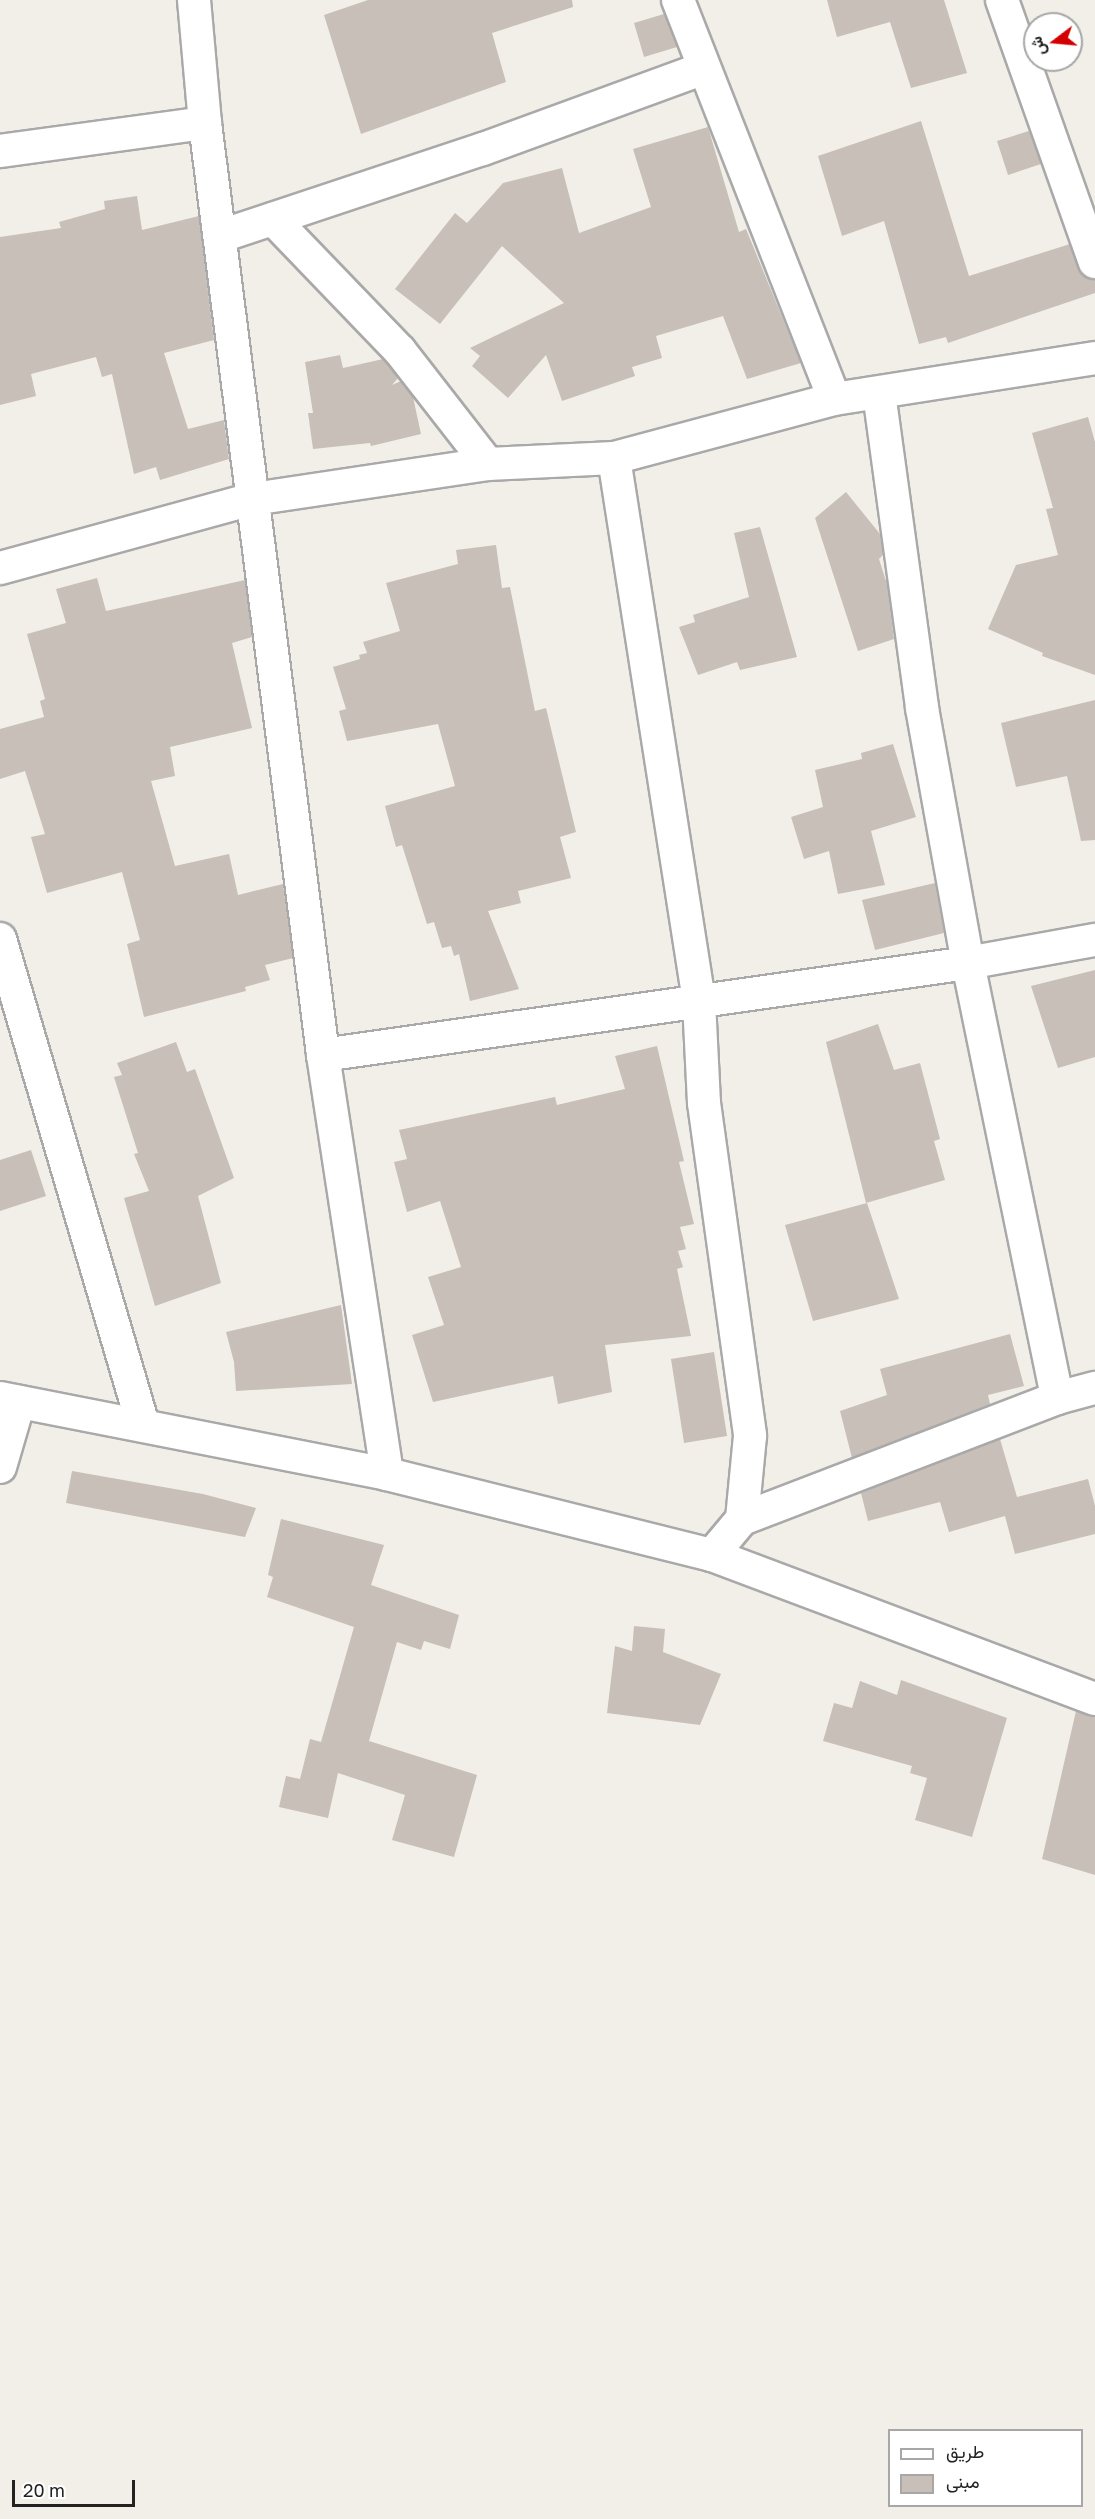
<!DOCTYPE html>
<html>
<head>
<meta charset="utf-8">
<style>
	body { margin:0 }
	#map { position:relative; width:1095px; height:2519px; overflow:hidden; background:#f2efe9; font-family:"Golos Text",Vazirmatn,sans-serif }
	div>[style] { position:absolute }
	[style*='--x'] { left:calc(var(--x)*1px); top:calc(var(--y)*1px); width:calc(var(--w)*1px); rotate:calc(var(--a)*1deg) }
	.building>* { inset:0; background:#c7bfb8 }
	.roads { filter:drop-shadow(2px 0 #a9a9a9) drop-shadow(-2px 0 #a9a9a9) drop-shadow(0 2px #a9a9a9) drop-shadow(0 -2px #a9a9a9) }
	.minor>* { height:32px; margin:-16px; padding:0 16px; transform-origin:16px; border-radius:16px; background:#fff }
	span { translate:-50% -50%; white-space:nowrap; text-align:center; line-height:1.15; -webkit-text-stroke:4.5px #fff; paint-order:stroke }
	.legend { position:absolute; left:888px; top:2429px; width:195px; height:78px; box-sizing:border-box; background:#fff; border:2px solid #a7a7a7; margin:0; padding:8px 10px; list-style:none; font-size:18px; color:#222 }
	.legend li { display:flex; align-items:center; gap:12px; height:30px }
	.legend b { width:30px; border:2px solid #a7a7a7 }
	.north { position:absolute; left:1023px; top:12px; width:60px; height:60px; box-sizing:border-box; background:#fff; border:2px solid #a7a7a7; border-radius:50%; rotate:254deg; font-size:16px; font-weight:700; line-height:24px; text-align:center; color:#222 }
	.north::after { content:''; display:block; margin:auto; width:21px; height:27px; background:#d40000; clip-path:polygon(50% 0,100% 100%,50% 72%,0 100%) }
	.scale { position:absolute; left:12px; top:2480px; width:123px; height:27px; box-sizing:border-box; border:3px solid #222; border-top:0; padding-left:8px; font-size:18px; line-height:21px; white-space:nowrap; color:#222; -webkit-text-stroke:4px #fff; paint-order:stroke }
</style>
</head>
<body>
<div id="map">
	<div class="building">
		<i style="clip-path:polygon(368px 0,572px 0,573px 7px,492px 33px,506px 82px,361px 134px,324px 15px)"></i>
		<i style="clip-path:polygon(827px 0,944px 0,967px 73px,911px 88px,890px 22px,837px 37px)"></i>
		<i style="clip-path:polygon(664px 14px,677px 47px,644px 57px,634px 23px)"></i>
		<i style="clip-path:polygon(921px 121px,969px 276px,1070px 244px,1083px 275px,1095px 280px,1095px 293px,948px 343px,946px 337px,919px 344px,884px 221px,842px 236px,818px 156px)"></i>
		<i style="clip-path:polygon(708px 127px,739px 232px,746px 229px,801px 363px,747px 379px,723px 316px,656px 336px,662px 358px,632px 367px,635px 376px,562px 401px,546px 355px,508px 398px,472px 366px,480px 356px,470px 348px,564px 303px,502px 246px,440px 324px,395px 289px,455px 213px,467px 223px,503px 183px,562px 168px,579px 233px,651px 207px,633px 149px)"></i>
		<i style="clip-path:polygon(1029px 131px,1041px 164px,1008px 175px,997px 141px)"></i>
		<i style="clip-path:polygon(137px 196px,142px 230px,199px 216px,214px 340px,164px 353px,188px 429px,224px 420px,229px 459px,160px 480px,156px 467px,134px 474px,112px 374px,102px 377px,96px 357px,31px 374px,36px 396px,0 405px,0 237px,61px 228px,59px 222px,105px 209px,104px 201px)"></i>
		<i style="clip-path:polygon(340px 355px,343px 368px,383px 359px,398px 378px,392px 385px,401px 381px,413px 397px,421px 434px,371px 446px,370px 443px,313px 449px,308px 413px,313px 413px,305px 362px)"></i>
		<i style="clip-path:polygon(1088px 417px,1095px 442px,1095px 675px,1042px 656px,1043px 653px,988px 629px,1016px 565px,1058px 555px,1046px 509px,1053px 508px,1032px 433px)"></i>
		<i style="clip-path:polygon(846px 492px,880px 534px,883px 555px,879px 559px,887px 584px,894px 639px,858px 651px,815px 518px)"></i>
		<i style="clip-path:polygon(760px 527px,797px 657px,740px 670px,737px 662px,698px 675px,679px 627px,695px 622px,693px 615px,749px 597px,734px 533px)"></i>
		<i style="clip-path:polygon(496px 545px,502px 588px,510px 587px,535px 711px,546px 708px,576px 832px,560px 837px,571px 878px,518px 891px,521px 903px,488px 911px,519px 989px,470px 1001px,459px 954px,454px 956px,451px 946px,442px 948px,434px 922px,427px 924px,402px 845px,396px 847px,385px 806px,455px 786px,438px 724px,347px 741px,339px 711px,346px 709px,333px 667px,360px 659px,359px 655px,367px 653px,363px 642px,400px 631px,386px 583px,458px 564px,456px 550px)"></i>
		<i style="clip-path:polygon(97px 578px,106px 611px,245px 580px,252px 637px,232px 643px,252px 728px,170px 747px,175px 776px,151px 781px,175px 866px,229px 854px,238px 895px,283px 884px,293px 958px,265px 965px,270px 980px,245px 987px,246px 991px,144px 1017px,127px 944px,140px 940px,122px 872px,47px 893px,31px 837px,45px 834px,25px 771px,0 779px,0 729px,44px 717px,40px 701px,45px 699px,27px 634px,66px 623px,56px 589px)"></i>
		<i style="clip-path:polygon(1095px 700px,1095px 840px,1081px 841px,1067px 776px,1016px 787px,1001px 723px)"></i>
		<i style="clip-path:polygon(893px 744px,916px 817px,871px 831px,885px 885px,838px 894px,829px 851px,804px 859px,791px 817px,823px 807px,815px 770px,862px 759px,861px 753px)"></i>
		<i style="clip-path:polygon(935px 883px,944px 933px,875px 950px,862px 900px)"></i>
		<i style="clip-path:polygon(1095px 970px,1095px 1057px,1058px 1068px,1031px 986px)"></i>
		<i style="clip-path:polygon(878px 1024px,894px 1070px,920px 1063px,940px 1139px,934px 1141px,945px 1180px,866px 1203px,826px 1042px)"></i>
		<i style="clip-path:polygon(176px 1042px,187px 1072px,195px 1069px,234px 1178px,198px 1196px,221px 1283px,155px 1306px,124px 1198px,149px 1191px,134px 1154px,138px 1153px,114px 1077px,122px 1075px,117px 1063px)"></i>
		<i style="clip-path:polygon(657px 1046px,684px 1161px,679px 1162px,694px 1224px,680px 1227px,686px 1249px,678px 1251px,683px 1267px,677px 1269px,691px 1336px,605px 1345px,612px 1392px,558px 1404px,553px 1376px,433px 1402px,412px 1335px,444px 1325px,428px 1277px,461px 1267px,440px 1201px,407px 1212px,394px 1162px,407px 1159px,399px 1130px,555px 1097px,557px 1105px,625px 1089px,615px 1056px)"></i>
		<i style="clip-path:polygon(31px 1150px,46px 1196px,0 1211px,0 1160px)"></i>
		<i style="clip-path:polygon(867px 1203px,899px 1299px,813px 1321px,785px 1225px)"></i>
		<i style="clip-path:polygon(341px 1305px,352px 1384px,236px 1391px,234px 1362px,226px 1332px)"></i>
		<i style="clip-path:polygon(1010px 1334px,1024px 1386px,988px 1395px,990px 1404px,852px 1458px,840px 1411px,887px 1395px,880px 1369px)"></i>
		<i style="clip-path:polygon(714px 1352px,727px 1436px,684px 1443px,671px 1359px)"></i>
		<i style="clip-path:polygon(1000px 1439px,1017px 1497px,1088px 1479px,1095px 1506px,1095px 1534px,1015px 1554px,1005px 1516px,949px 1532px,940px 1502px,868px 1521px,861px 1493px)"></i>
		<i style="clip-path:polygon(72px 1471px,203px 1494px,256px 1508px,245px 1537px,66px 1503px)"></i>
		<i style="clip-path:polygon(281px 1519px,384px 1545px,371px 1585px,459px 1615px,450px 1649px,424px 1641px,421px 1650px,397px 1642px,369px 1741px,477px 1775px,454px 1857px,392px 1840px,405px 1795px,338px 1773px,328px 1818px,279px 1807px,286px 1776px,300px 1779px,310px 1739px,321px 1742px,354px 1627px,267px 1597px,273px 1577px,268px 1575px)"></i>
		<i style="clip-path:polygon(634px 1626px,665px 1629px,663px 1652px,721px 1674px,700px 1725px,607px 1713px,615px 1646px,632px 1651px)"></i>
		<i style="clip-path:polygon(901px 1680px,1007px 1718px,972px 1837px,915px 1820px,927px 1778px,910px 1773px,912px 1766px,823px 1741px,834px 1703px,852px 1708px,860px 1681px,897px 1695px)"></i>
		<i style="clip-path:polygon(1076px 1711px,1095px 1717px,1095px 1875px,1042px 1859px)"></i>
	</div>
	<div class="roads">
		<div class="minor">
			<i style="--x:194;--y:0;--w:123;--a:84.9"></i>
			<i style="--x:205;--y:123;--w:939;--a:82.78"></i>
			<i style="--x:323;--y:1055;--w:424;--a:81.3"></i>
			<i style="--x:678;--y:0;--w:428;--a:68.6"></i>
			<i style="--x:1002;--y:0;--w:278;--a:70.5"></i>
			<i style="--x:0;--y:151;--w:207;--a:-7.8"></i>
			<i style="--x:273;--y:219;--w:183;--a:46.1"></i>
			<i style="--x:400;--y:351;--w:143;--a:52.1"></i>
			<i style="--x:221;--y:236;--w:276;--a:-18.4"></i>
			<i style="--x:483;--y:149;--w:235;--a:-20.1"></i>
			<i style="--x:879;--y:393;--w:318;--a:82.2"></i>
			<i style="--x:922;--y:708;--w:259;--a:79.8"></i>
			<i style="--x:968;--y:963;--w:444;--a:78.4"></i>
			<i style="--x:614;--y:458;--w:550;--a:81.1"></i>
			<i style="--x:699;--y:1001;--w:102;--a:87.2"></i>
			<i style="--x:704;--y:1103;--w:336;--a:82.1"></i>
			<i style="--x:750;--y:1436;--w:83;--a:95.5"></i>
			<i style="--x:742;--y:1519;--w:47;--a:129.8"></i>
			<i style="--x:0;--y:568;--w:262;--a:-15.3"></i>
			<i style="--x:253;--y:499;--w:238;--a:-8.5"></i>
			<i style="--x:488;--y:464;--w:126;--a:-2.7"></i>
			<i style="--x:614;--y:458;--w:228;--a:-15"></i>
			<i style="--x:834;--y:399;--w:264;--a:-8.9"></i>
			<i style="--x:0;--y:939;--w:507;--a:73.6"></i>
			<i style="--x:323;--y:1055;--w:652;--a:-8.12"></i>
			<i style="--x:968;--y:963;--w:129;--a:-10.3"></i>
			<i style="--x:0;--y:1398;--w:394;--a:11.1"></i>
			<i style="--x:387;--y:1474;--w:335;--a:14"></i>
			<i style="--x:712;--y:1555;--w:409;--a:20.6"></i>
			<i style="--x:0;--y:1467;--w:68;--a:-73.7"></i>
			<i style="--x:742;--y:1519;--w:337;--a:-21"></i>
			<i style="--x:1057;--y:1398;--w:39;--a:-15"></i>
		</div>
	</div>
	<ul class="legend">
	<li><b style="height:8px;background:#fff"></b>طريق</li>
	<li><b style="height:16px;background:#c7bfb8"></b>مبنى</li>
	</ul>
	<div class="north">ش</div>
	<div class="scale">20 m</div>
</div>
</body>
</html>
